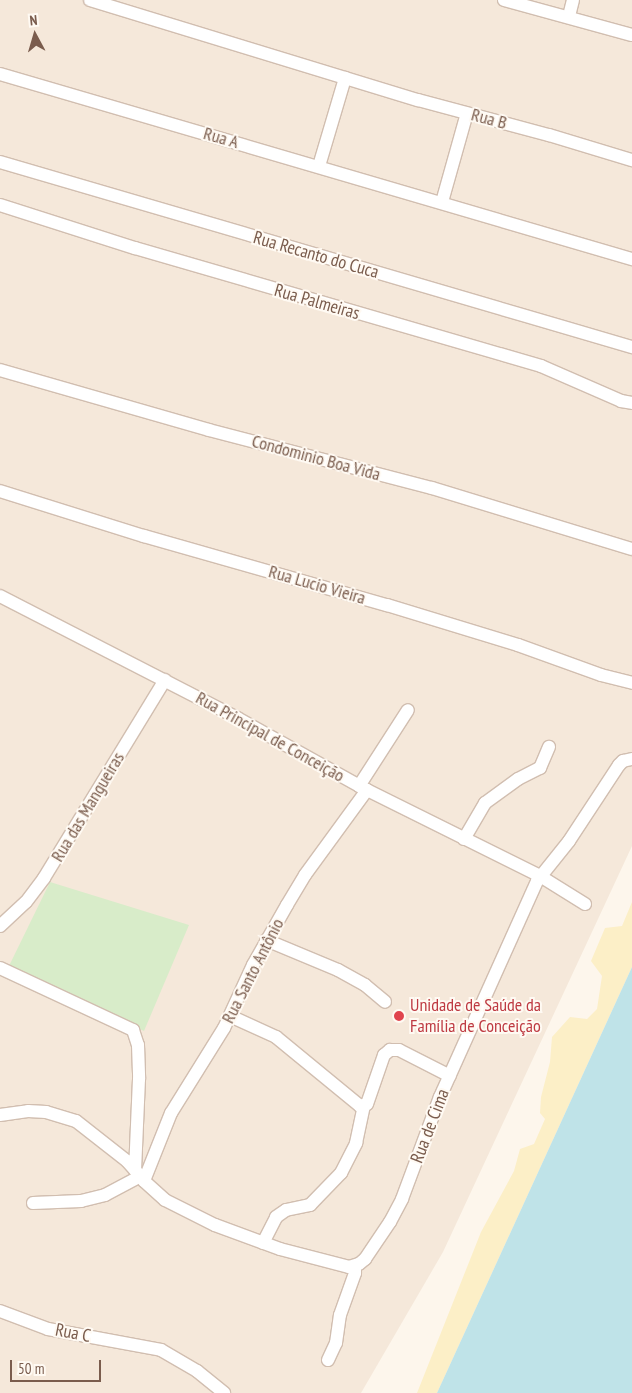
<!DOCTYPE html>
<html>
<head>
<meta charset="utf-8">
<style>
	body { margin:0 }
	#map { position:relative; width:632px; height:1393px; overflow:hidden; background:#fdf6ec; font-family:"PT Sans Narrow",sans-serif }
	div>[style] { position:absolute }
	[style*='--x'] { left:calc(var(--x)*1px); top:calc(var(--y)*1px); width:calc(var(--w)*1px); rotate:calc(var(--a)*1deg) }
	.residential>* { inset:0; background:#f5e8da }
	.green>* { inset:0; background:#d8ecc9 }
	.sand>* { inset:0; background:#fcefc7 }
	.water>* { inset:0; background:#bfe3e8 }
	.roads { filter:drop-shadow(1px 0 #d1beb0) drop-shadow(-1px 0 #d1beb0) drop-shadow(0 1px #d1beb0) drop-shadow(0 -1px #d1beb0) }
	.street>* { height:12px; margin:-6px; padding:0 6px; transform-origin:6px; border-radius:6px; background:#fff }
	.dots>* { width:14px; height:14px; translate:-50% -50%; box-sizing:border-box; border:2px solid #fffaf3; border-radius:50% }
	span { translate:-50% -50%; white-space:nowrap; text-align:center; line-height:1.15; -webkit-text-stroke:4px #fffaf3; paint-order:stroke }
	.street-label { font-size:18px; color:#7a5c4d }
	.health-label { font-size:18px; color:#be3a42 }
	.left { translate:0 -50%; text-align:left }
	.north { position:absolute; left:10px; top:10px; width:50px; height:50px; -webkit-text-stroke:4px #fffaf3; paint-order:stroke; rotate:354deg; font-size:14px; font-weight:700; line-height:20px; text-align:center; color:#7a5c4d }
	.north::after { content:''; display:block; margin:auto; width:18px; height:22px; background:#7a5c4d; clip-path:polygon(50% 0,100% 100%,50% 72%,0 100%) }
	.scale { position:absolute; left:10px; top:1360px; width:91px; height:22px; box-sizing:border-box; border:2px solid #7a5c4d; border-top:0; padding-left:6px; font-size:15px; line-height:18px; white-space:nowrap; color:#7a5c4d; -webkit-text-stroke:4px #fffaf3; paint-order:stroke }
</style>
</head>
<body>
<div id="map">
	<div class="residential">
		<i style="clip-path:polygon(0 0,632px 0,632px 846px,443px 1252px,361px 1393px,0 1393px)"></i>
	</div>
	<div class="green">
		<i style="clip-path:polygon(50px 882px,189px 925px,144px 1031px,8px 968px)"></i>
	</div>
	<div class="sand">
		<i style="clip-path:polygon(632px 902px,632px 967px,437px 1393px,417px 1393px,481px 1232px,514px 1171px,520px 1149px,534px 1144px,545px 1119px,540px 1113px,541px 1097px,550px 1062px,552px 1037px,570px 1017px,587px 1019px,597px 1009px,602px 976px,591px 961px,605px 928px,622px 926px)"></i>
	</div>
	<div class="water">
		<i style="clip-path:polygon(632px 967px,632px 1393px,437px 1393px)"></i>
	</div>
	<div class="roads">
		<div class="street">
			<i style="--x:90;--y:0;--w:343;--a:17"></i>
			<i style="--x:418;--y:100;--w:136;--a:15"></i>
			<i style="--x:549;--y:135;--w:87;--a:16.8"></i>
			<i style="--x:504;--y:0;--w:133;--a:15.3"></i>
			<i style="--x:569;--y:16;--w:16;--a:-76"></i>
			<i style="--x:0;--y:74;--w:659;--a:16.32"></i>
			<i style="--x:0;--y:162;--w:659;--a:16.32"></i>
			<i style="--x:319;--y:166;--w:92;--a:-73.5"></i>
			<i style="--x:442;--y:202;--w:92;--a:-74.3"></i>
			<i style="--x:0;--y:205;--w:142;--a:17.7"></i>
			<i style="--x:135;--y:248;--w:423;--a:16.2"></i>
			<i style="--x:541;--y:366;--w:87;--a:23.6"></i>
			<i style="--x:621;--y:401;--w:11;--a:10"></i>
			<i style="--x:0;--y:370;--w:217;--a:16"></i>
			<i style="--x:209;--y:430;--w:230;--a:14.6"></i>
			<i style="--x:432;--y:488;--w:209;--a:17"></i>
			<i style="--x:0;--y:491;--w:151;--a:17.4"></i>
			<i style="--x:144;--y:536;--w:253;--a:15.9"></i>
			<i style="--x:387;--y:605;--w:137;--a:17"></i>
			<i style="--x:518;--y:645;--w:88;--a:19.9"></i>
			<i style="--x:601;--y:675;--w:32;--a:14"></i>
			<i style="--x:0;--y:596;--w:267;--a:27.2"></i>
			<i style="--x:237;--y:718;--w:149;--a:29"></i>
			<i style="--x:367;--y:790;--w:193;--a:26.4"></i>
			<i style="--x:540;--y:876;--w:53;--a:31.9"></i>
			<i style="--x:359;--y:786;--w:90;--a:-57.2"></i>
			<i style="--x:367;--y:790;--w:105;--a:126.1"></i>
			<i style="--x:305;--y:875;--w:35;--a:121"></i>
			<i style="--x:287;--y:905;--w:69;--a:119.5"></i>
			<i style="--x:253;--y:965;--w:69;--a:114.7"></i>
			<i style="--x:224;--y:1028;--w:100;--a:121.9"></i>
			<i style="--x:171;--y:1113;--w:73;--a:111.7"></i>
			<i style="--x:144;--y:1181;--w:28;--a:42"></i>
			<i style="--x:165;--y:1200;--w:56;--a:26.6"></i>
			<i style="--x:215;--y:1225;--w:69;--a:20.3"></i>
			<i style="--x:280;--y:1249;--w:71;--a:14.6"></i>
			<i style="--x:349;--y:1267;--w:10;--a:-17"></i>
			<i style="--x:359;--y:1264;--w:8;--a:-40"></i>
			<i style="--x:365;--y:1259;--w:45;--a:-56"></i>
			<i style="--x:390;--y:1222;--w:26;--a:-62"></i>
			<i style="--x:402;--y:1199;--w:109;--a:-69.6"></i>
			<i style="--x:440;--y:1097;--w:237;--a:-65.8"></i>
			<i style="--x:537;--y:881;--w:51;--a:-51.3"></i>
			<i style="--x:569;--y:841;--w:91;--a:-56.7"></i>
			<i style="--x:619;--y:765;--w:6;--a:-45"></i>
			<i style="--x:623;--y:761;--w:9;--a:-13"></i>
			<i style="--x:464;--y:839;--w:42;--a:-59.7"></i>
			<i style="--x:485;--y:803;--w:41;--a:-36"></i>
			<i style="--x:518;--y:779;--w:25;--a:-27"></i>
			<i style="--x:540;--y:768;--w:23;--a:-67"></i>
			<i style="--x:0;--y:926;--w:35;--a:-43"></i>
			<i style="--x:26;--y:902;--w:30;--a:-53"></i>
			<i style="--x:44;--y:878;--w:232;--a:-58.6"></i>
			<i style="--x:266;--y:940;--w:78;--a:22.6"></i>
			<i style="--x:338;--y:970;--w:31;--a:29"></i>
			<i style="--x:365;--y:985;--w:26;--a:40"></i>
			<i style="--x:0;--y:968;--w:147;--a:25"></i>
			<i style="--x:133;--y:1030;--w:16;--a:72"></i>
			<i style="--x:138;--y:1045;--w:34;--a:88"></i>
			<i style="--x:139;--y:1079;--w:91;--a:92.5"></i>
			<i style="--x:230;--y:1016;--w:51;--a:24.5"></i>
			<i style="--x:276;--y:1037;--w:109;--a:39.4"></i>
			<i style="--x:360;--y:1106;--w:7;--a:-16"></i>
			<i style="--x:367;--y:1104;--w:52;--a:-70.9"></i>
			<i style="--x:384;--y:1055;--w:8;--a:-40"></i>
			<i style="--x:390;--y:1050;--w:9;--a:0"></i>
			<i style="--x:399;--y:1050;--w:57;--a:27"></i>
			<i style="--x:0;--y:1115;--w:28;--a:-8"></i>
			<i style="--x:28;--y:1111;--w:18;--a:3"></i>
			<i style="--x:46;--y:1112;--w:31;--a:17"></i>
			<i style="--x:76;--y:1121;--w:65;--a:38.1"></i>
			<i style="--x:127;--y:1161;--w:15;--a:48"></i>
			<i style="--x:33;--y:1203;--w:48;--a:-2.4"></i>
			<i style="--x:81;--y:1201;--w:25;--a:-14"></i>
			<i style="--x:105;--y:1195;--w:40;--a:-28"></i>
			<i style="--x:263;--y:1243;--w:29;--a:-63"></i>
			<i style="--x:276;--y:1217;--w:12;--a:-35"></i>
			<i style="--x:286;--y:1210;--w:25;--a:-12"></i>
			<i style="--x:310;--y:1205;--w:45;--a:-45.9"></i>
			<i style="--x:341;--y:1173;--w:34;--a:-63"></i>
			<i style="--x:356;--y:1143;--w:38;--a:-78"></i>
			<i style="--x:0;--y:1311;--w:51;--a:20.6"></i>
			<i style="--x:48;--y:1329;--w:115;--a:10.5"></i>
			<i style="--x:161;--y:1350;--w:42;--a:30.3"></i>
			<i style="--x:197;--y:1371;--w:35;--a:39"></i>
			<i style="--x:328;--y:1360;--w:19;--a:-65"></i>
			<i style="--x:336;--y:1343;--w:28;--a:-82"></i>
			<i style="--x:340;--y:1315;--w:45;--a:-70.3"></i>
			<i style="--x:355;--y:1273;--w:7;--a:-90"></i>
		</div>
	</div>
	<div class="dots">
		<i style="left:399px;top:1016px;background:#e0444e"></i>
	</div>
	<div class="street-label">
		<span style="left:489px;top:119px;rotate:15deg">Rua B</span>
		<span style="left:221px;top:138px;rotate:16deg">Rua A</span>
		<span style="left:316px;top:255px;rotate:16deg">Rua Recanto do Cuca</span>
		<span style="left:317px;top:302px;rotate:16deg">Rua Palmeiras</span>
		<span style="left:316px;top:458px;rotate:15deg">Condominio Boa Vida</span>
		<span style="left:317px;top:585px;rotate:16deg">Rua Lucio Vieira</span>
		<span style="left:270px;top:737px;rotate:29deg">Rua Principal de Conceição</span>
		<span style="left:88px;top:807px;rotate:-59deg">Rua das Mangueiras</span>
		<span style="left:253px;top:971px;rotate:-63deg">Rua Santo Antônio</span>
		<span style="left:430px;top:1126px;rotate:-69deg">Rua de Cima</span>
		<span style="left:73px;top:1333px;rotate:11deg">Rua C</span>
	</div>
	<div class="health-label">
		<span class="left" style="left:410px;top:1016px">Unidade de Saúde da<br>Família de Conceição</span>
	</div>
	<div class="north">N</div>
	<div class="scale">50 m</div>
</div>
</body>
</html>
